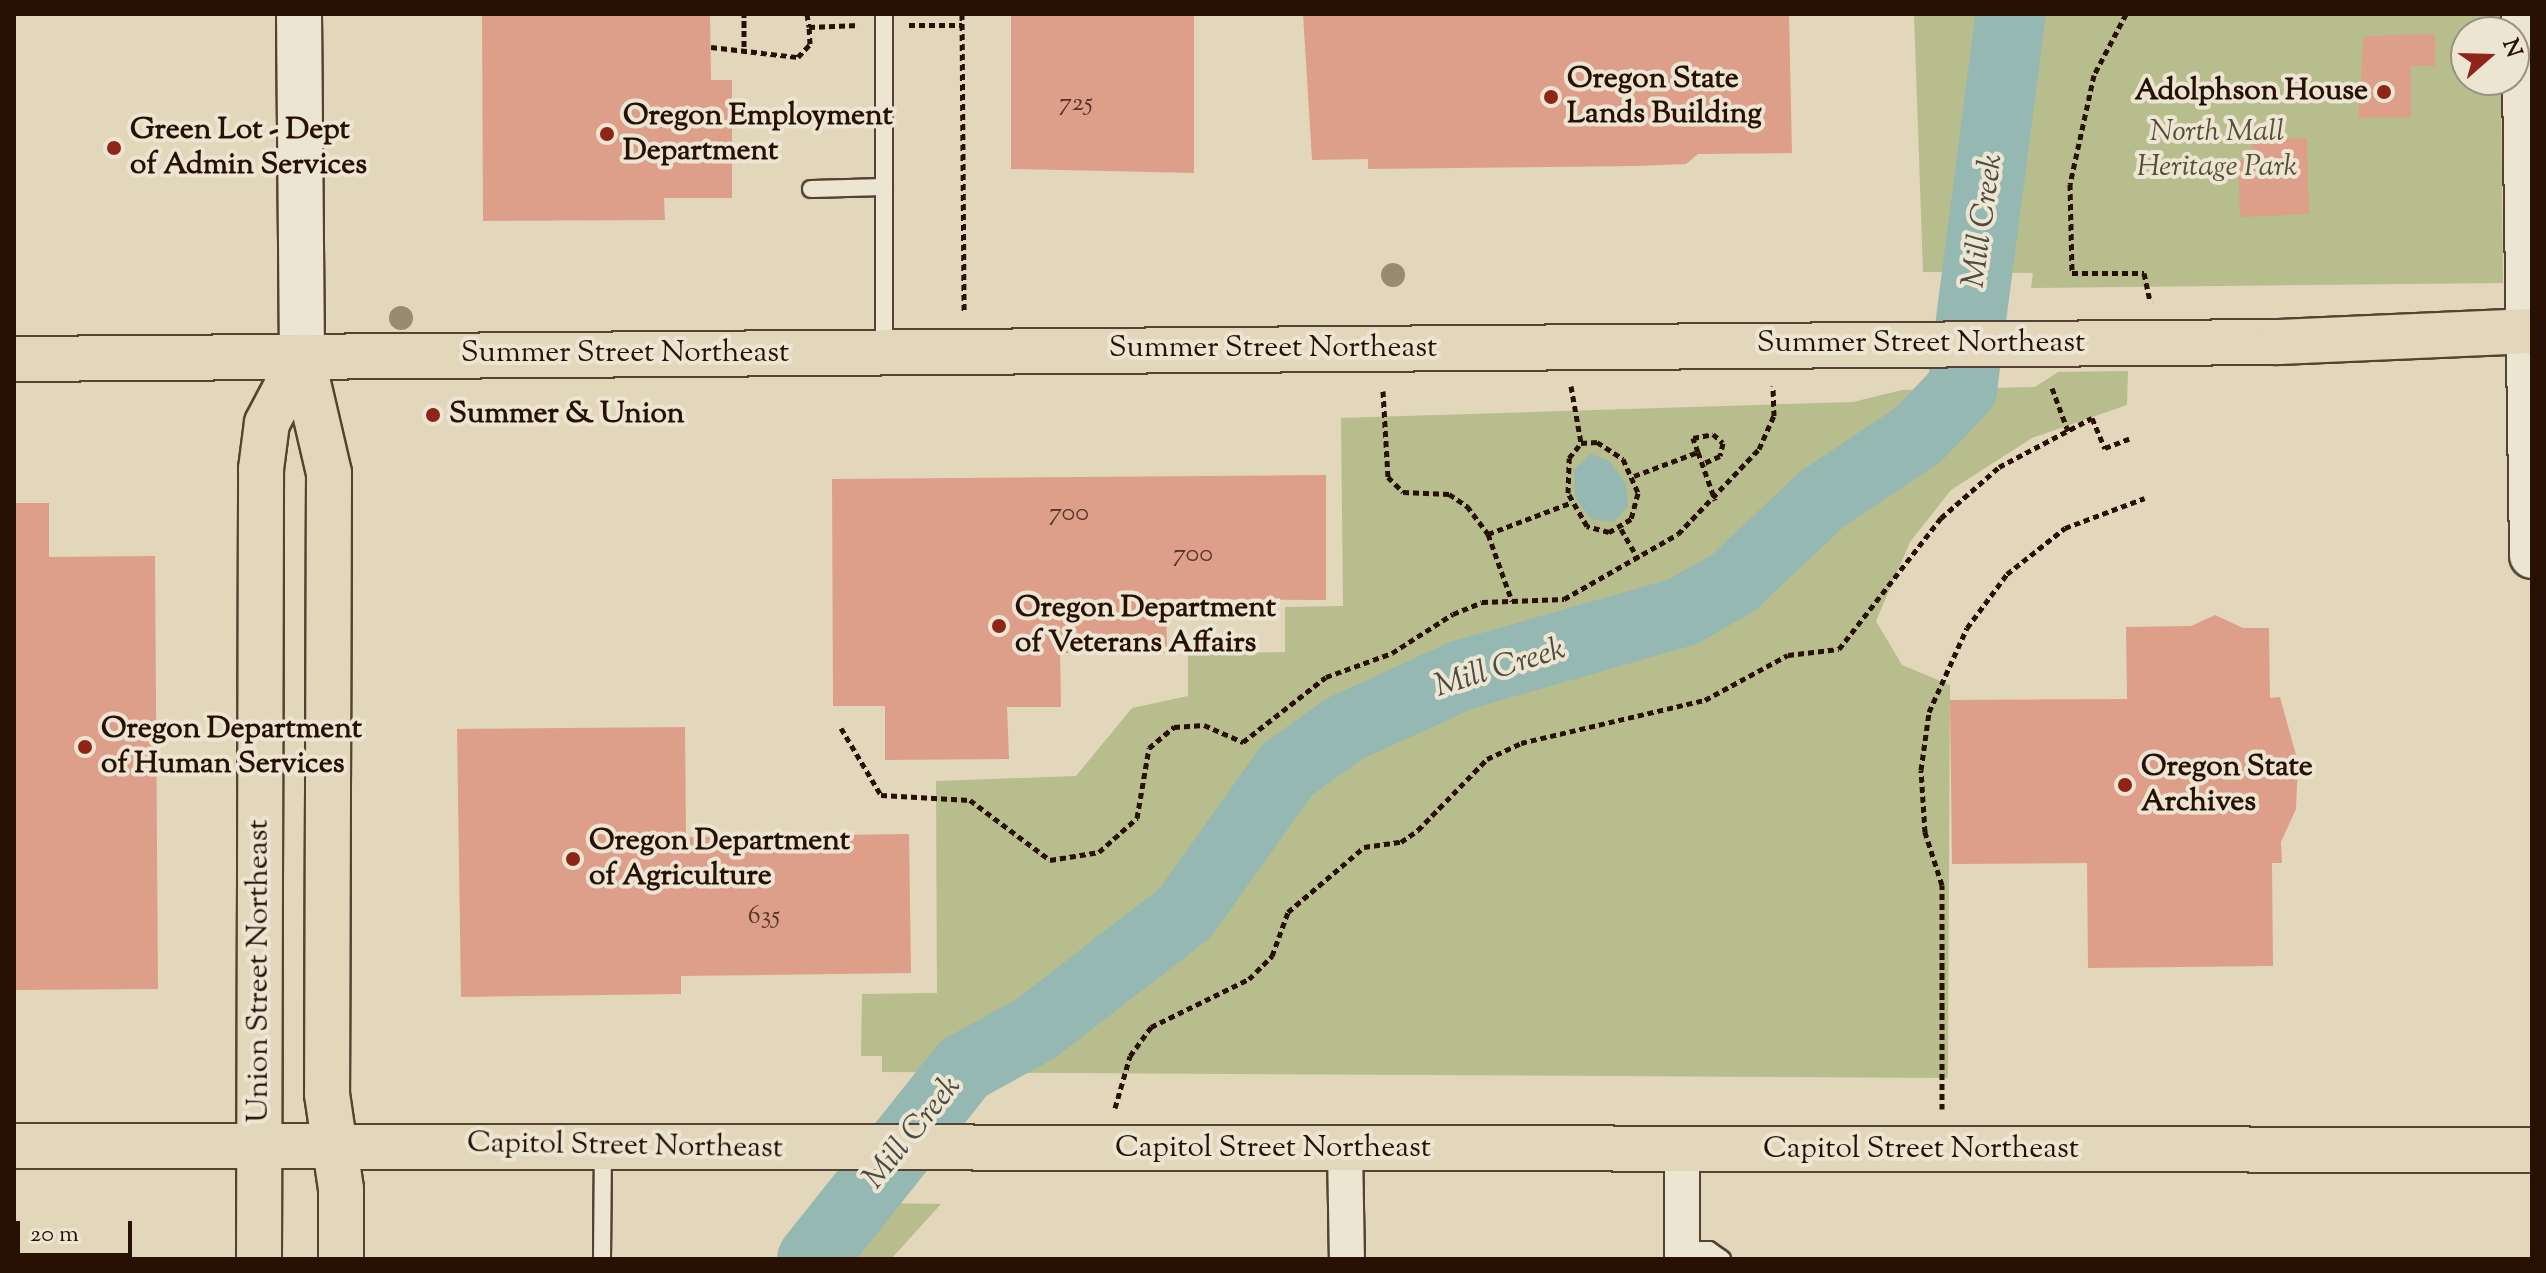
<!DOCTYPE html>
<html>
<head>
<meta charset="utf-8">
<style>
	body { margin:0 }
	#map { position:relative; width:2546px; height:1273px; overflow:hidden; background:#e2d7ba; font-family:"Sorts Mill Goudy",serif }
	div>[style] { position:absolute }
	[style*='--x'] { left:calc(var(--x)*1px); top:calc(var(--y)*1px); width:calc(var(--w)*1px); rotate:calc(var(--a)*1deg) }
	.green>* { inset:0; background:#b7bd8d }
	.water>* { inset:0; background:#95b9b2 }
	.river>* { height:70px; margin:-35px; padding:0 35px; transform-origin:35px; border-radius:35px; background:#95b9b2 }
	.building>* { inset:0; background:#de9f8a }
	.path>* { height:5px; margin-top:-2.5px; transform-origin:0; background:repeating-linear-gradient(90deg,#281005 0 6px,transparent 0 10px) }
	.roads { filter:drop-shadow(2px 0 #564232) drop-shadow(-2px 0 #564232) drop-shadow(0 2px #564232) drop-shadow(0 -2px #564232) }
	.lane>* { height:16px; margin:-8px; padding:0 8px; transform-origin:8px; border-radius:8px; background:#ece5d2 }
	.street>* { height:34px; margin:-17px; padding:0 17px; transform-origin:17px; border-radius:17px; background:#ece5d2 }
	.secondary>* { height:44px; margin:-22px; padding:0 22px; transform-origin:22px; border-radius:22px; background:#ece5d2 }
	.primary>* { height:44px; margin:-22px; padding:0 22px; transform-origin:22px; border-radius:22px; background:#e2d7ba }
	.trees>* { width:24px; height:24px; margin:-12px; border-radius:50%; background:#978b71 }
	.dots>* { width:22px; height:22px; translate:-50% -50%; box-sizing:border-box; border:4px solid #ece5d2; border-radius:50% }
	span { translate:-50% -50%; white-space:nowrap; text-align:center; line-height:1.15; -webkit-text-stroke:8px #ece5d2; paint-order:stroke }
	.number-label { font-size:26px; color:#563426 }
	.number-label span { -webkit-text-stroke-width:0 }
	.poi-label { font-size:30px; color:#281005; font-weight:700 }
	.left { translate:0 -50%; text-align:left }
	.right { translate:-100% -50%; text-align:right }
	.park-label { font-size:30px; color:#5a4d35; font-style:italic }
	.street-label { font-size:30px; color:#281005 }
	.water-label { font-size:32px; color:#4e4b42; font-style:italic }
	.frame { position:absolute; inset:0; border:16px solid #281005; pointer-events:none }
	.north { position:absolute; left:2450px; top:16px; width:80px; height:80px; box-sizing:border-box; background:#ece5d2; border:2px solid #9e9080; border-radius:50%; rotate:70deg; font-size:22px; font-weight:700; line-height:32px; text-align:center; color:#281005 }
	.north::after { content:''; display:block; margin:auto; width:28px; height:36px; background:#8f2418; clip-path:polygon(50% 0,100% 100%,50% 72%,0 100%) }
	.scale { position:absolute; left:16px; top:1221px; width:116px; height:36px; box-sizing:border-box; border:4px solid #281005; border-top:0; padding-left:10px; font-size:24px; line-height:28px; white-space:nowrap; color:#281005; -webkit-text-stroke:6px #ece5d2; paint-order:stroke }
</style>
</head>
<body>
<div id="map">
	<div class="green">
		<i style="clip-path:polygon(1914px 14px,2500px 14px,2501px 32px,2466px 32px,2466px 80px,2501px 80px,2503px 283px,2031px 288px,2033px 273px,1923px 272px)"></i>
		<i style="clip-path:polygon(2128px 371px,2127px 405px,2032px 438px,1951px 490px,1910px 542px,1876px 621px,1902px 665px,1950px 685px,1948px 1078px,882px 1072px,882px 1056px,861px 1056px,862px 994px,937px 993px,936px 781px,1076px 776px,1132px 708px,1188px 696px,1188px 653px,1285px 652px,1285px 607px,1343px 606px,1341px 418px,1853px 402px,1902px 390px,2035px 387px,2058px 372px)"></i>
		<i style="clip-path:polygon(813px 1202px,941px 1204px,891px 1259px,789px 1259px)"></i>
	</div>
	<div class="water">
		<i style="clip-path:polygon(1591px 454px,1610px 461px,1626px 484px,1628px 506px,1614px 522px,1591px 519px,1575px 497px,1574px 470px)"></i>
	</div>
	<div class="river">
		<i style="--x:812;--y:1259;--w:244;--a:-51.5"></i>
		<i style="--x:964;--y:1068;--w:81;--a:-28.8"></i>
		<i style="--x:1035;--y:1029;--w:190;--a:-37.7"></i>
		<i style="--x:1185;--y:913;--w:176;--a:-54.5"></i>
		<i style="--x:1287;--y:770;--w:70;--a:-35.7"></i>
		<i style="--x:1344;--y:729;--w:130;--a:-24.6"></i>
		<i style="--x:1462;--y:675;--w:229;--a:-16"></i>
		<i style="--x:1682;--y:612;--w:59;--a:-29.6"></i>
		<i style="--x:1733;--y:583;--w:122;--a:-43.3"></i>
		<i style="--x:1822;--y:499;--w:115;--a:-33.7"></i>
		<i style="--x:1918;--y:435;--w:64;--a:-46.3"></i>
		<i style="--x:1962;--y:389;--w:378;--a:-82.6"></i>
	</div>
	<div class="building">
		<i style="clip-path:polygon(482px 14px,710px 14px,711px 80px,732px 80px,732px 198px,664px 198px,665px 220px,483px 221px)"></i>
		<i style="clip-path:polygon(1011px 14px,1194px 14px,1194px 173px,1011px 169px)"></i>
		<i style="clip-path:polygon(1303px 14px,1789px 14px,1792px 153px,1698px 154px,1686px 164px,1637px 166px,1368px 169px,1368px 159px,1312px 160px)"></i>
		<i style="clip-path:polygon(2435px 34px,2435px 66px,2411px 66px,2411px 117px,2358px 118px,2364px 36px)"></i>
		<i style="clip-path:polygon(2307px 138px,2309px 214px,2240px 217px,2238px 160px,2252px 160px,2252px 140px)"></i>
		<i style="clip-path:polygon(1326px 475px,1326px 600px,1166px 599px,1167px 653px,1060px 653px,1061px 707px,1007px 707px,1009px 759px,885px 760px,885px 706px,833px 706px,832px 479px)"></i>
		<i style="clip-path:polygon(14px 503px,49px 503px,49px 557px,155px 556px,158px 989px,14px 990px)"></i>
		<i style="clip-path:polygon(2215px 615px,2243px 628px,2269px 628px,2270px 698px,2280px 697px,2298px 762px,2296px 809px,2281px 842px,2282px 863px,2272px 863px,2273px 966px,2088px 968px,2087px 863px,1952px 864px,1950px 700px,2127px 699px,2126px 627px,2191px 626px)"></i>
		<i style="clip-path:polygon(685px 727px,686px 837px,909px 834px,911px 973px,681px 976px,681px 994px,461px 997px,457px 729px)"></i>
	</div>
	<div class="path">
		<i style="--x:807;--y:14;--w:13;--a:81"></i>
		<i style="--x:962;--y:14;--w:299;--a:89.6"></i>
		<i style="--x:2126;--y:14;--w:69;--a:117.7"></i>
		<i style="--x:2094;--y:75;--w:112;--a:102.4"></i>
		<i style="--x:2070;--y:184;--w:89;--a:88.7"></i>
		<i style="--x:2072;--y:273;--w:72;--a:0"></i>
		<i style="--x:2144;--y:273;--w:30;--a:78"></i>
		<i style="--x:909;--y:25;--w:53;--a:0"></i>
		<i style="--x:711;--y:47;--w:88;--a:6.6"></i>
		<i style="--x:798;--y:57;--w:18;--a:-47"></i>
		<i style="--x:810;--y:44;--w:17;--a:-93"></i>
		<i style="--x:809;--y:27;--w:50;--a:-2.3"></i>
		<i style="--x:744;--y:47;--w:33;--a:-90"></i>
		<i style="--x:1571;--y:386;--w:58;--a:80"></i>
		<i style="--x:2052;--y:388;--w:46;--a:69.6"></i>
		<i style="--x:1383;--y:391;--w:86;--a:86.7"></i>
		<i style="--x:1388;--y:477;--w:21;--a:45"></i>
		<i style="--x:1403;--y:492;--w:46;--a:2.5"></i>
		<i style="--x:1449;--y:494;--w:22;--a:34"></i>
		<i style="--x:1467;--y:506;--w:35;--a:53"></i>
		<i style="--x:1488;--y:534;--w:71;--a:70.3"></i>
		<i style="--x:1597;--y:442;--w:31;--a:33"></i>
		<i style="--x:1623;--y:459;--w:37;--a:66"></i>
		<i style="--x:1638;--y:493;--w:27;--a:105"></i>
		<i style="--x:1631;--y:519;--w:26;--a:149"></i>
		<i style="--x:1609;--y:532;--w:23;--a:-165"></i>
		<i style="--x:1587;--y:526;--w:38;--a:-120"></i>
		<i style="--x:1568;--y:493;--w:35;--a:-88"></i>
		<i style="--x:1569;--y:458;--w:19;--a:-51"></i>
		<i style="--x:1581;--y:443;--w:16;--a:-4"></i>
		<i style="--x:1698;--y:452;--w:15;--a:-110"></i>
		<i style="--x:1693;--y:438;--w:20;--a:-11"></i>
		<i style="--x:1713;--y:434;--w:13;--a:42"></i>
		<i style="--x:1723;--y:443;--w:13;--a:103"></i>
		<i style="--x:1720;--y:456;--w:20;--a:156"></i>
		<i style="--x:1634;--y:476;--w:68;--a:-20.6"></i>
		<i style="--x:1698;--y:452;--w:51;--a:70.5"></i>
		<i style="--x:1621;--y:529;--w:34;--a:60"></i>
		<i style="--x:1488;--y:534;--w:88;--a:-20.7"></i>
		<i style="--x:841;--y:728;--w:78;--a:59.2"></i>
		<i style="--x:881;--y:795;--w:89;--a:3.2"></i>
		<i style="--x:970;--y:800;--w:100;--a:36.9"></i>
		<i style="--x:1050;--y:860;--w:50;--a:-9.3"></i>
		<i style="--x:1099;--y:852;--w:51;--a:-41.8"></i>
		<i style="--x:1137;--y:818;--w:71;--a:-80.3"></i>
		<i style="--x:1149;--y:748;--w:33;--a:-40"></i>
		<i style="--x:1174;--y:727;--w:30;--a:-4"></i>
		<i style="--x:1204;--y:725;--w:43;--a:23.6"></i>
		<i style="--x:1243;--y:742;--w:105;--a:-38.1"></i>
		<i style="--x:1326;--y:677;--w:70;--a:-20"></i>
		<i style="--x:1392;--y:653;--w:72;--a:-32.6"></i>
		<i style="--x:1453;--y:614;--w:31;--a:-22"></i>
		<i style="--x:1482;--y:602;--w:82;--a:-2.1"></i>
		<i style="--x:1564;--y:599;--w:131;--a:-29.7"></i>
		<i style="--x:1678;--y:534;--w:117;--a:-46.4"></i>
		<i style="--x:1759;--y:449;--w:36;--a:-66"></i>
		<i style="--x:1774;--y:416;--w:30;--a:-92"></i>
		<i style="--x:1115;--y:1108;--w:54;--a:-73.9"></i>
		<i style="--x:1130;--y:1056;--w:36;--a:-54"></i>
		<i style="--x:1151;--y:1027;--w:109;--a:-26.1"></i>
		<i style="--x:1249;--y:979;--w:33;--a:-45"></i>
		<i style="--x:1272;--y:956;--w:47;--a:-70"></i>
		<i style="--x:1288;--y:912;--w:100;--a:-40.5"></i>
		<i style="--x:1364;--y:847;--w:37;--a:-8"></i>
		<i style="--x:1401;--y:842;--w:21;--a:-35"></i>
		<i style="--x:1418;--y:830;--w:99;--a:-45.8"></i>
		<i style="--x:1487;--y:759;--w:38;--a:-25"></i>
		<i style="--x:1521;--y:743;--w:189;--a:-13.2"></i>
		<i style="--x:1705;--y:700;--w:94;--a:-28.5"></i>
		<i style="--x:1788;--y:655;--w:51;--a:-6.7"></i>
		<i style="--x:1839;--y:649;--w:166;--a:-52.1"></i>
		<i style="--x:1941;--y:518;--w:77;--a:-41.3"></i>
		<i style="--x:1999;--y:467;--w:105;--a:-27.8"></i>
		<i style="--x:2092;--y:418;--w:33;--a:67"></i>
		<i style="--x:2105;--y:448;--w:26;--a:-21"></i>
		<i style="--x:1942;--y:1109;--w:224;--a:-90"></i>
		<i style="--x:1942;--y:885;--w:56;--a:-107.8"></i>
		<i style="--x:1925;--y:832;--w:62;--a:-93.7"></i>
		<i style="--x:1921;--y:770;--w:59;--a:-82.1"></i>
		<i style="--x:1929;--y:712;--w:92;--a:-65.7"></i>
		<i style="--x:1967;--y:628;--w:67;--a:-53.5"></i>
		<i style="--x:2007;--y:574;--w:74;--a:-38.4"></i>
		<i style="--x:2065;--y:528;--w:85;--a:-20.6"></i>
	</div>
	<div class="roads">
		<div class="lane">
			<i style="--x:884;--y:14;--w:337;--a:90"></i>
			<i style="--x:811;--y:189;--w:73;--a:-1.6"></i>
			<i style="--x:1682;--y:1250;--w:27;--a:0"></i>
			<i style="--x:1709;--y:1250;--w:16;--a:35"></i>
			<i style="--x:602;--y:1259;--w:110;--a:-89.5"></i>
		</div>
		<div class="street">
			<i style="--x:1345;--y:1149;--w:110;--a:89"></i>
			<i style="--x:1682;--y:1149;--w:110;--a:90"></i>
		</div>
		<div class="secondary">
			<i style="--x:299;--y:14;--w:343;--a:89.5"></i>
			<i style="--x:2524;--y:14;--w:542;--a:89.15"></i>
		</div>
		<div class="primary">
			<i style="--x:302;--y:357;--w:119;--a:76.9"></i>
			<i style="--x:329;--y:473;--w:621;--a:90.18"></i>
			<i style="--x:327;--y:1094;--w:96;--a:81.6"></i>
			<i style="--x:341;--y:1189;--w:70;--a:90"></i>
			<i style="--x:14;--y:359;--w:2264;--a:-0.43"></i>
			<i style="--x:2278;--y:342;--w:254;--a:-2.5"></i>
			<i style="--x:14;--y:1146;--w:2518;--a:0.09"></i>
			<i style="--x:259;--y:1259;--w:790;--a:-89.85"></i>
			<i style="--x:261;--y:469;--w:46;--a:-82.6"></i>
			<i style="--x:267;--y:423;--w:75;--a:-62.1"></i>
		</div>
	</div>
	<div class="trees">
		<i style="left:1393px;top:275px"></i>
		<i style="left:401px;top:318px"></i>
	</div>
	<div class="dots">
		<i style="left:2384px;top:92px;background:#8f2418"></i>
		<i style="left:1551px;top:97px;background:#8f2418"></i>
		<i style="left:607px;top:134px;background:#8f2418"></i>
		<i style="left:114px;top:148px;background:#8f2418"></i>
		<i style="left:433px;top:415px;background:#8f2418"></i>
		<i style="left:999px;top:626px;background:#8f2418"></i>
		<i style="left:85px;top:747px;background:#8f2418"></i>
		<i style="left:2125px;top:785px;background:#8f2418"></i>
		<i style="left:573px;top:859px;background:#8f2418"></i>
	</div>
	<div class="number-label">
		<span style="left:1076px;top:104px">725</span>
		<span style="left:1069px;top:514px">700</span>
		<span style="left:1193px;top:555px">700</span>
		<span style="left:764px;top:917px">635</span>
	</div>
	<div class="poi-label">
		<span class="left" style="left:1567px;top:97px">Oregon State<br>Lands Building</span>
		<span class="right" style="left:2368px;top:92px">Adolphson House</span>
		<span class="left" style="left:623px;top:134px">Oregon Employment<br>Department</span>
		<span class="left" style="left:130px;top:148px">Green Lot - Dept<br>of Admin Services</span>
		<span class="left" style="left:449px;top:415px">Summer &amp; Union</span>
		<span class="left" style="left:1015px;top:626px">Oregon Department<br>of Veterans Affairs</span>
		<span class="left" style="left:101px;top:747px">Oregon Department<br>of Human Services</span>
		<span class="left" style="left:2141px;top:785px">Oregon State<br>Archives</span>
		<span class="left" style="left:589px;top:859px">Oregon Department<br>of Agriculture</span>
	</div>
	<div class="park-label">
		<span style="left:2217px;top:150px">North Mall<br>Heritage Park</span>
	</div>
	<div class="street-label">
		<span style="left:1921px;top:344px">Summer Street Northeast</span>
		<span style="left:1273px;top:349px">Summer Street Northeast</span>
		<span style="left:625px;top:354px">Summer Street Northeast</span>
		<span style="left:260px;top:971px;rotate:-90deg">Union Street Northeast</span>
		<span style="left:625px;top:1147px;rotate:1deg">Capitol Street Northeast</span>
		<span style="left:1273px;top:1149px">Capitol Street Northeast</span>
		<span style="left:1921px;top:1150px">Capitol Street Northeast</span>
	</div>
	<div class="water-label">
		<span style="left:1984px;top:221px;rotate:-82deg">Mill Creek</span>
		<span style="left:1500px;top:669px;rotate:-17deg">Mill Creek</span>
		<span style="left:913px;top:1133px;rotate:-51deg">Mill Creek</span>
	</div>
	<div class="frame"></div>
	<div class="north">N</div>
	<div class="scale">20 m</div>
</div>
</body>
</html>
